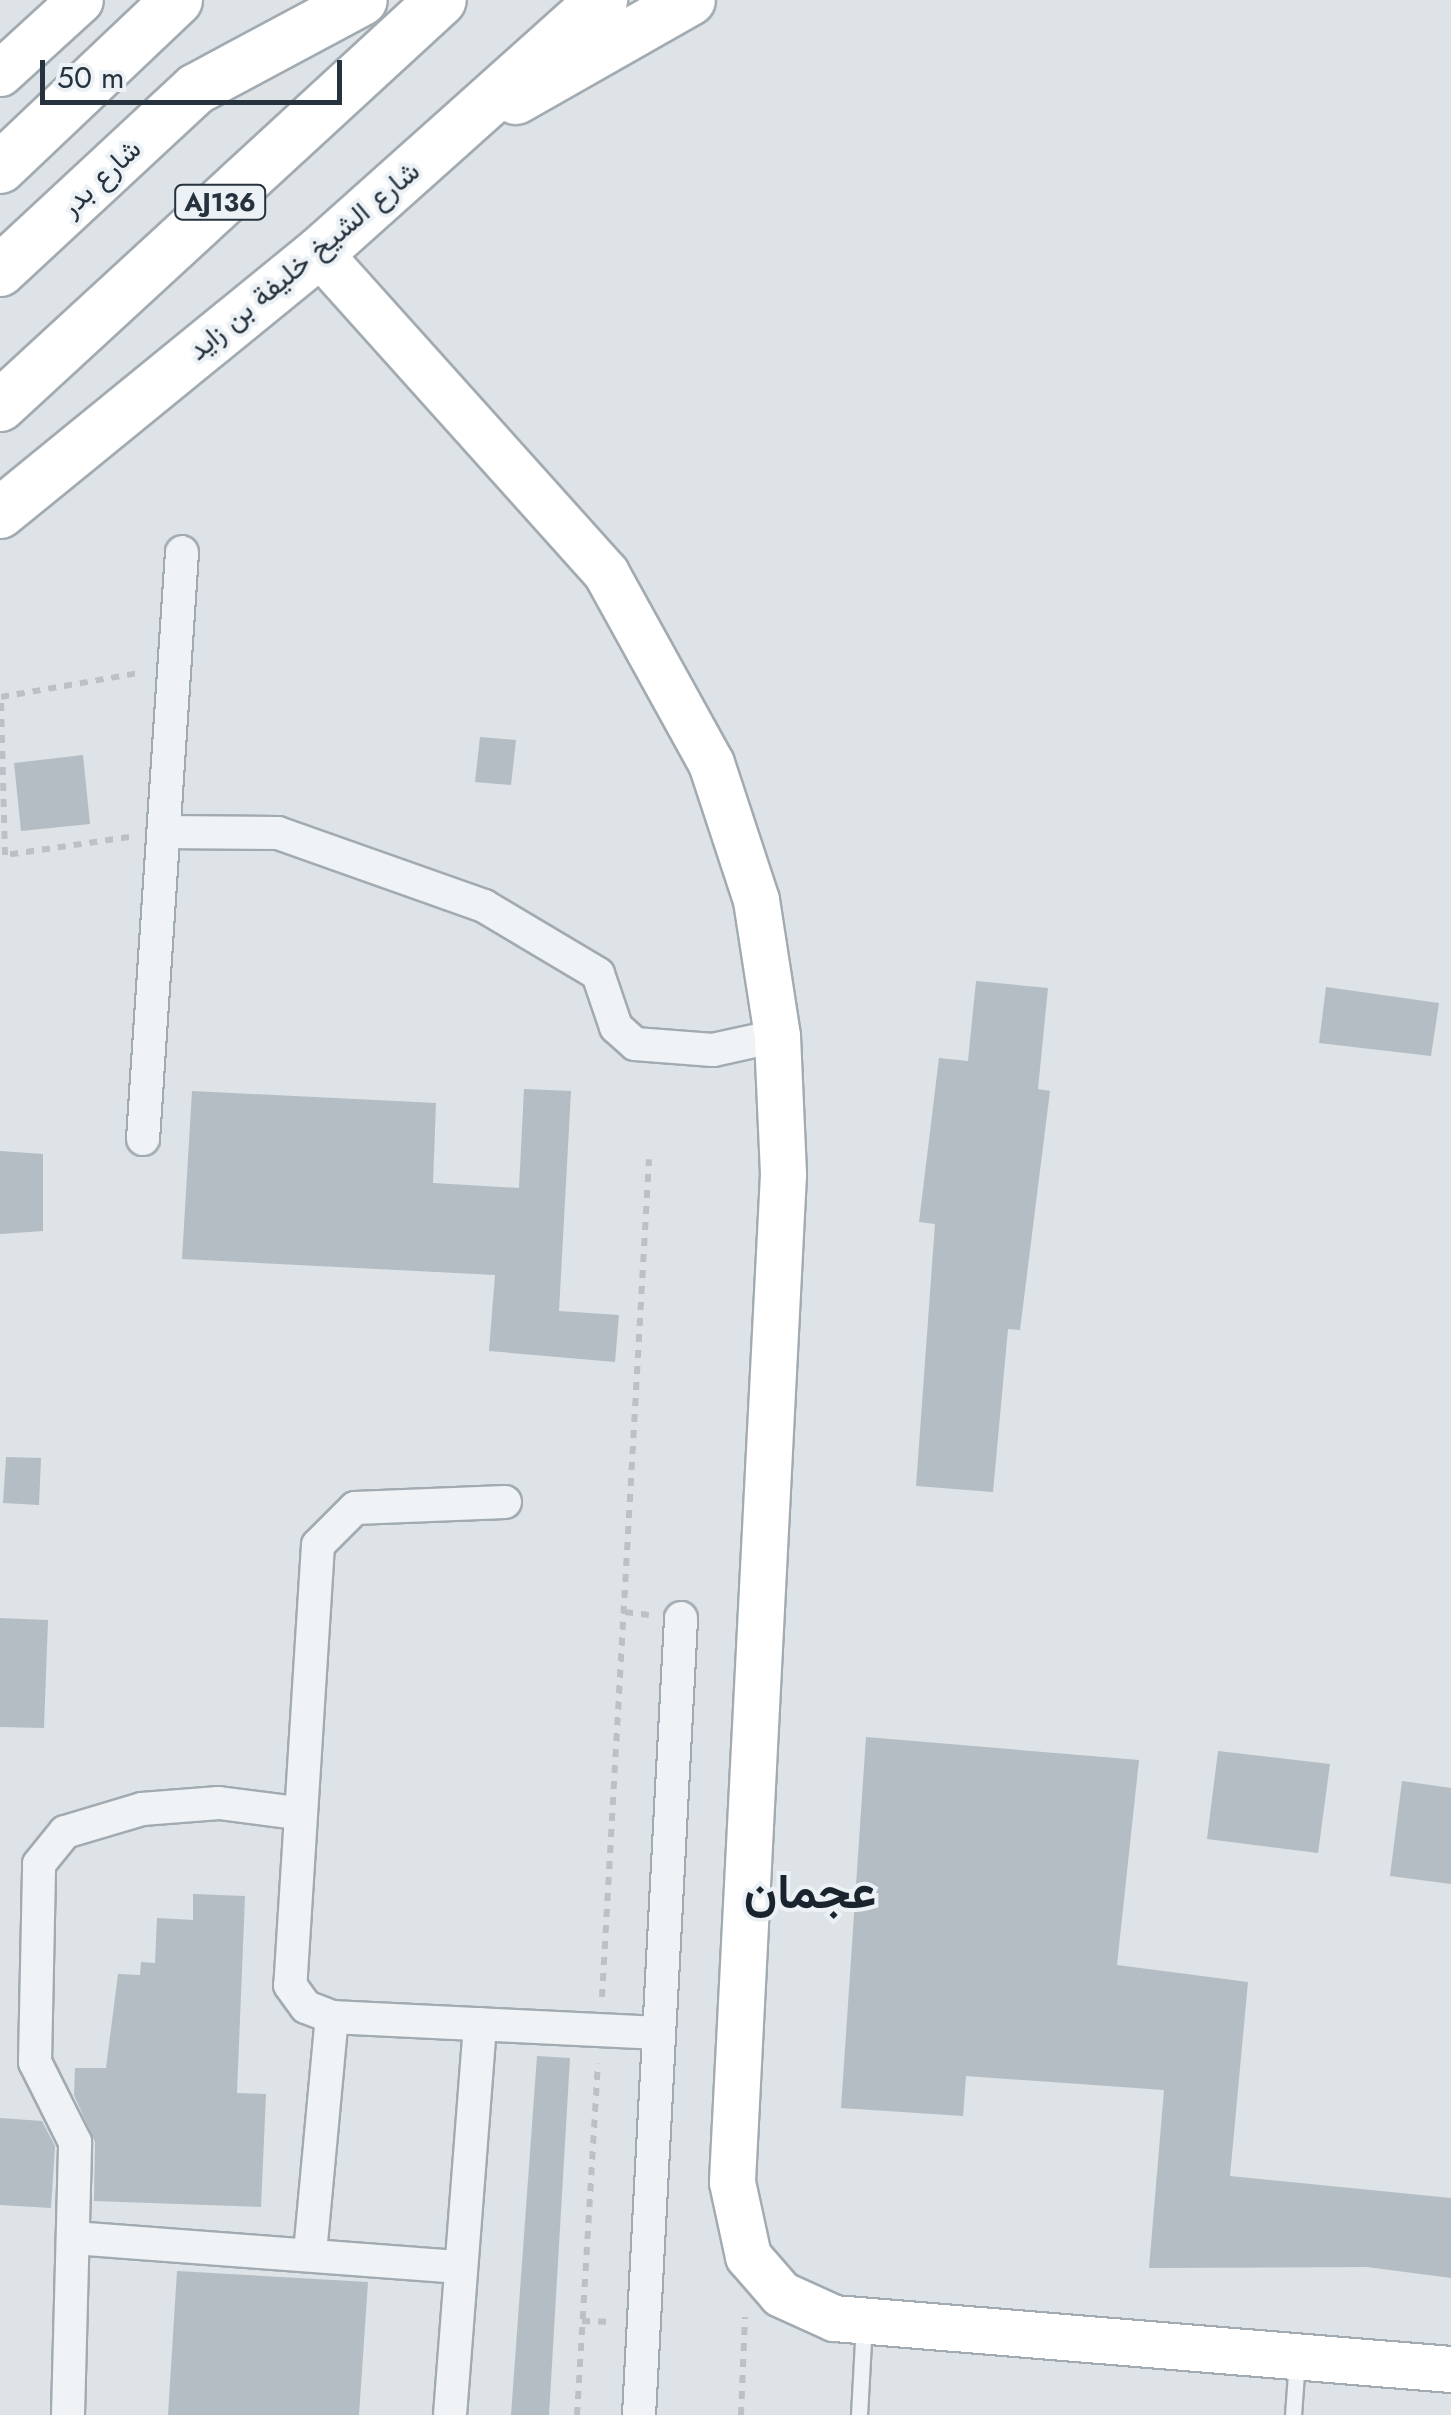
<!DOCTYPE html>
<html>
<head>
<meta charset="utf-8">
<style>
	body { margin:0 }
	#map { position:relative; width:1451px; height:2415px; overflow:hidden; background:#dde3e7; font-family:Jost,Vazirmatn,sans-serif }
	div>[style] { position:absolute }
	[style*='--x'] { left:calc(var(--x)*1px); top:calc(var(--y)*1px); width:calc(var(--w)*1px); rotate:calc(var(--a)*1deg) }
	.building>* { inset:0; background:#b4bdc4 }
	.path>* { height:6px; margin-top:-3px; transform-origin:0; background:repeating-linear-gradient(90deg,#bbc1c5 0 8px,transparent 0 16px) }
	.roads { filter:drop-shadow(2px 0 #a2abb1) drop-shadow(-2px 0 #a2abb1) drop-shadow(0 2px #a2abb1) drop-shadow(0 -2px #a2abb1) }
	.lane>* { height:15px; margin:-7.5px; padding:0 7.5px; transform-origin:7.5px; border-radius:7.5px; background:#eff3f5 }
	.street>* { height:32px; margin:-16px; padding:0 16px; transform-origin:16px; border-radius:16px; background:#eff3f5 }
	.secondary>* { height:45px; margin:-22.5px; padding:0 22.5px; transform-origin:22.5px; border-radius:22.5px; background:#fff }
	.primary>* { height:50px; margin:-25px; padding:0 25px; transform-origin:25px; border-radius:25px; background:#fff }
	span { translate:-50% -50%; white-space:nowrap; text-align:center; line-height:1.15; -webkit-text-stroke:8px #ecf1f5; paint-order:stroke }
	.shield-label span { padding:2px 8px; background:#ecf1f5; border:2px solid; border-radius:8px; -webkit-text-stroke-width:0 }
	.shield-label { font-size:25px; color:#26333e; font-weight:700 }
	.street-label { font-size:28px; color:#26333e }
	.town-label { font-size:48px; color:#19242e; font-weight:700 }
	.scale { position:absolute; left:40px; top:60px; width:302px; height:45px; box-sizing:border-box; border:5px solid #26333e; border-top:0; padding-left:12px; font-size:30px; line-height:35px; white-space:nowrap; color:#26333e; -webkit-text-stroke:8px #ecf1f5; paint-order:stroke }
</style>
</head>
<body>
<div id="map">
	<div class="building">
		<i style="clip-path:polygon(480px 737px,516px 740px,511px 785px,475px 782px)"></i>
		<i style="clip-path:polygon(83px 755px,90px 824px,21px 831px,14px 763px)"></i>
		<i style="clip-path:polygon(976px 981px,1048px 988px,1038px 1089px,1050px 1091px,1020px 1330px,1008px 1329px,993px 1492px,916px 1486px,935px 1224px,919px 1222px,939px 1058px,968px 1061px)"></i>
		<i style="clip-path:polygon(1326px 987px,1439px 1003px,1431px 1056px,1319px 1043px)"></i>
		<i style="clip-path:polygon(524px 1089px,571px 1091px,559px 1311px,619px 1315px,615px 1362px,489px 1351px,495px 1275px,182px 1259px,192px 1091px,436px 1103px,433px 1183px,519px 1188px)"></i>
		<i style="clip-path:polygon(0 1151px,43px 1154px,43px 1231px,0 1234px)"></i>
		<i style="clip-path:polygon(6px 1457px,41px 1458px,39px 1505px,3px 1503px)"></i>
		<i style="clip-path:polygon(0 1618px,48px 1620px,44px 1728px,0 1727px)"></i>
		<i style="clip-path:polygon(866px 1737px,1139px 1760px,1117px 1965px,1248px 1982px,1230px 2176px,1451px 2198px,1451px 2278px,1367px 2267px,1149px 2268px,1164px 2090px,966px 2076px,963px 2116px,841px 2108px)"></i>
		<i style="clip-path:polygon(1218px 1751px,1330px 1764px,1318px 1853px,1207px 1839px)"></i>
		<i style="clip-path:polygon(1402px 1781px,1451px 1788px,1451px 1884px,1390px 1876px)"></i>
		<i style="clip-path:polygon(193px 1894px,245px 1896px,237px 2093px,266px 2094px,261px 2207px,94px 2201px,95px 2142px,74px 2095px,75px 2068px,106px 2068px,118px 1974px,140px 1975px,141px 1962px,155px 1963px,157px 1918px,193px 1920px)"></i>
		<i style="clip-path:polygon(537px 2056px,570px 2058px,549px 2415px,511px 2415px)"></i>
		<i style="clip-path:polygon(0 2118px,42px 2121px,55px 2146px,51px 2208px,0 2205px)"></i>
		<i style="clip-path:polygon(177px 2271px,368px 2282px,359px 2415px,168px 2415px)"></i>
	</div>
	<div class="path">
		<i style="--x:129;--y:837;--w:125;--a:171.7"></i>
		<i style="--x:5;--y:855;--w:158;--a:-91.5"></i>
		<i style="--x:1;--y:697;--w:139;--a:-9.9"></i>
		<i style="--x:625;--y:1612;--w:24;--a:7"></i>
		<i style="--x:602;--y:1997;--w:839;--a:-86.79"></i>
		<i style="--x:582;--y:2321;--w:25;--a:2"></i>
		<i style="--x:577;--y:2415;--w:352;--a:-86.6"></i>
		<i style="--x:741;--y:2415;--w:98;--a:-87.7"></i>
	</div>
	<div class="roads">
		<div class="lane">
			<i style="--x:859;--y:2415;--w:92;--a:-86.9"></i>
			<i style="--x:1293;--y:2415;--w:56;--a:-85.9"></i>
		</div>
		<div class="street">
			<i style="--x:164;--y:832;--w:114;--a:0.5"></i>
			<i style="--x:278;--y:833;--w:219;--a:19.5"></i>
			<i style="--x:484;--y:906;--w:133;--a:30.8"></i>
			<i style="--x:598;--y:974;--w:56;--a:71.2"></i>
			<i style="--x:616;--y:1027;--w:25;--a:42"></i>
			<i style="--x:635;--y:1044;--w:78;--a:4.4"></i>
			<i style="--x:713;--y:1050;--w:66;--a:-12.3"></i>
			<i style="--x:143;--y:1139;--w:588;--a:-86.2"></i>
			<i style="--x:505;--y:1502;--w:150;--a:177.7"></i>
			<i style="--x:355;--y:1508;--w:52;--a:135"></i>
			<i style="--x:318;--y:1545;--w:441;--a:93.6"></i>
			<i style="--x:290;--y:1985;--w:27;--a:54"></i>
			<i style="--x:306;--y:2007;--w:28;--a:21"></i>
			<i style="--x:332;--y:2017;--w:327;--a:2.8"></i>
			<i style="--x:73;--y:2238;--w:389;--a:4.3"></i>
			<i style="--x:310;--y:2253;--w:237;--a:-84.7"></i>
			<i style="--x:68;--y:2415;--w:273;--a:-88.5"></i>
			<i style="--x:75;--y:2142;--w:89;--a:-116.6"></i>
			<i style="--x:35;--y:2062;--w:198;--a:-88.8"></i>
			<i style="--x:39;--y:1864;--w:41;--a:-50.9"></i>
			<i style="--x:65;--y:1832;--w:80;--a:-16.6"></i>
			<i style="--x:142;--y:1809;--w:77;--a:-4.5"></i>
			<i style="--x:219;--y:1803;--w:79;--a:7.3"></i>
			<i style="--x:450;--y:2415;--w:392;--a:-85.6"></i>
			<i style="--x:639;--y:2415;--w:798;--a:-86.98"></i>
		</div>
		<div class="secondary">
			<i style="--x:0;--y:73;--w:108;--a:-42.4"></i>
			<i style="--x:319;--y:253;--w:430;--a:48.1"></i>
			<i style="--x:606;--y:573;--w:217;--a:61.1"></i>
			<i style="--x:711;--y:763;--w:144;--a:71.8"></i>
			<i style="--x:756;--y:900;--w:138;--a:81.2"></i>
			<i style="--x:777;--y:1036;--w:138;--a:87.5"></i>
			<i style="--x:783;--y:1174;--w:1009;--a:92.9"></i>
			<i style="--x:732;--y:2182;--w:76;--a:77.8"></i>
			<i style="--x:748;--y:2256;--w:50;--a:49"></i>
			<i style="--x:781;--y:2294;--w:58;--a:24.4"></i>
			<i style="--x:834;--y:2318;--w:619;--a:4.73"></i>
		</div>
		<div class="primary">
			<i style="--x:516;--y:99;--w:200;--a:-29.6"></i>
			<i style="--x:0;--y:168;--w:244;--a:-43.5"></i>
			<i style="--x:0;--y:271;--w:267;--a:-42.9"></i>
			<i style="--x:196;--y:89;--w:188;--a:-28.2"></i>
			<i style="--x:0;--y:406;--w:599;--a:-42.63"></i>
			<i style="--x:0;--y:513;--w:412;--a:-39.2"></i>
			<i style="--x:319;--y:253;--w:380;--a:-41.8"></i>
		</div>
	</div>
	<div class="shield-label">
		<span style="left:220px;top:202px">AJ136</span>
	</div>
	<div class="street-label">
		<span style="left:101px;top:178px;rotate:-43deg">شارع بدر</span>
		<span style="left:304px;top:261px;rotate:-40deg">شارع الشيخ خليفة بن زايد</span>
	</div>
	<div class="town-label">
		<span style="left:810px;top:1892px">عجمان</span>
	</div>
	<div class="scale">50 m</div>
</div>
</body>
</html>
